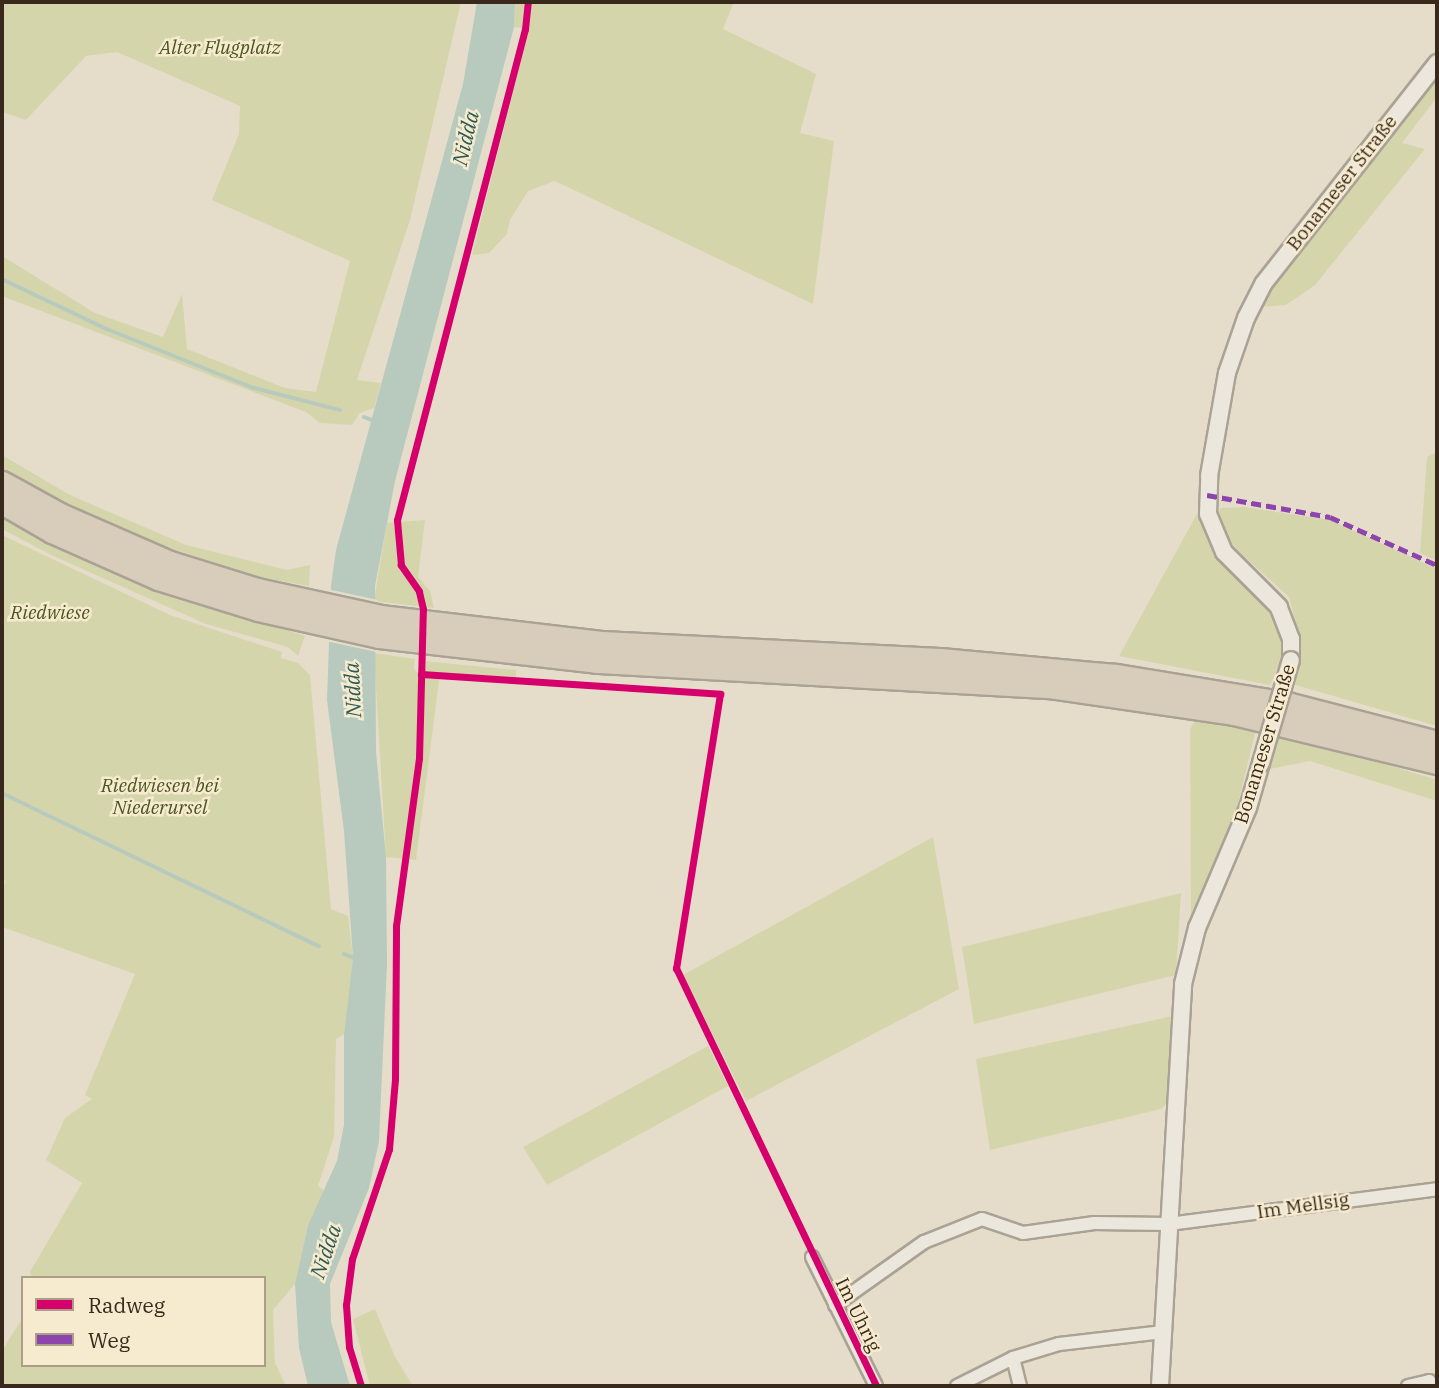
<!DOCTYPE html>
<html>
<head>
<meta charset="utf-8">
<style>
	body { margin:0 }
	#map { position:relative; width:1439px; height:1388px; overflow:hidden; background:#e5ddca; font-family:"IBM Plex Serif",serif }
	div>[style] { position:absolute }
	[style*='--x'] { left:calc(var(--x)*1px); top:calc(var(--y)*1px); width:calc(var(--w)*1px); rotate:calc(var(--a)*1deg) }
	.green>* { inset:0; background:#d5d5ac }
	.water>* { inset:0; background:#b7cabd }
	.pier>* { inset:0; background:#e5ddca }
	.stream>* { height:3.5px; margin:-1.75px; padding:0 1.75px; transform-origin:1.75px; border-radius:1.75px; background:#b7cabd }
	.roads { filter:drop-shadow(2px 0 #aaa294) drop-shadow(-2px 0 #aaa294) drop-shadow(0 2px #aaa294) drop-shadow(0 -2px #aaa294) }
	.minor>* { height:12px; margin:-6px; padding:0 6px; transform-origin:6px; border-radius:6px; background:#ece7dd }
	.tertiary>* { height:16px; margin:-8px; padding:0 8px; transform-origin:8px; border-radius:8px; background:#ece7dd }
	.motorway>* { height:23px; margin:-11.5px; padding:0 11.5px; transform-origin:11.5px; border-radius:11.5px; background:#d8ccbb }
	.bridges { filter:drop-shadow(2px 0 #aaa294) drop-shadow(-2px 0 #aaa294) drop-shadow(0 2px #aaa294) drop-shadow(0 -2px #aaa294) }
	.tertiary-bridge>* { height:16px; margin:-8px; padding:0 8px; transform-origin:8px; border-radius:8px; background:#ece7dd }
	.quiet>* { height:5px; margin-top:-2.5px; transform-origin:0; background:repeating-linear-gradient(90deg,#8e44ad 0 10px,transparent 0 15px) }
	.cycleway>* { height:7px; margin:-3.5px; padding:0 3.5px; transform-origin:3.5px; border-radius:3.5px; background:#d6006c }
	span { translate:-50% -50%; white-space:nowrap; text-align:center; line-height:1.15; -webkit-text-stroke:5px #f7ebcf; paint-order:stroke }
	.park-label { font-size:19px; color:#495621; font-style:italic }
	.street-label { font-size:19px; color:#38291c }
	.water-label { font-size:21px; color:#2a5955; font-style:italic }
	.frame { position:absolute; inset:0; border:4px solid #38291c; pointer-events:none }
	.legend { position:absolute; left:21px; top:1276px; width:245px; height:91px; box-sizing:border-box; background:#f7ebcf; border:2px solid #ab9d87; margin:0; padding:9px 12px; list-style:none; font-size:21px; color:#38291c }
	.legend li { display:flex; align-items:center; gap:14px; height:35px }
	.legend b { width:35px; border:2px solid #ab9d87 }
</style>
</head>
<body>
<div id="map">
	<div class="green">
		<i style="clip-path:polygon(2px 2px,461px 2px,410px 220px,357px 380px,381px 383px,374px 408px,360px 413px,352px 425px,320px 423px,306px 412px,2px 296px,2px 256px,95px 313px,163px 337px,182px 294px,187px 349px,285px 388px,316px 392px,350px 261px,212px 200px,239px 134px,240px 106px,117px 52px,86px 56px,26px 120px,2px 112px)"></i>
		<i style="clip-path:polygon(515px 2px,734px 2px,723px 29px,816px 74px,800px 133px,834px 141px,813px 304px,555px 181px,528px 191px,510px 220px,507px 234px,489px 253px,472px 255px,529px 29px,514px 27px)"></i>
		<i style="clip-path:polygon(1437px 77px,1437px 97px,1402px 143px,1425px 149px,1315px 285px,1286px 305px,1259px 307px)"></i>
		<i style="clip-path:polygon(1437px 452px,1437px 561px,1420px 553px,1427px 457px)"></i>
		<i style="clip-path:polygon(2px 455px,70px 495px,186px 545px,287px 570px,310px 565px,309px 586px,254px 576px,128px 534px,2px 469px)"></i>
		<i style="clip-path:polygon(1244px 507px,1330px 520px,1437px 569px,1437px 726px,1292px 684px,1301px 643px,1289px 597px,1238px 551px,1225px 534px,1219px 515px,1220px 508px)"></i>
		<i style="clip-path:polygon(1198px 512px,1212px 549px,1252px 587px,1278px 625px,1283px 656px,1270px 685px,1119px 656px)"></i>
		<i style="clip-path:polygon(2px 517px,112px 573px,305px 636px,298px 656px,288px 647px,206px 624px,51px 555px,2px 529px)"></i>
		<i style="clip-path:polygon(425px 520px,418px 577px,430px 591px,434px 608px,374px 601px,387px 523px)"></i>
		<i style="clip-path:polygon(2px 535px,170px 615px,282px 652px,281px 658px,298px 663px,310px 675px,331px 909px,348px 916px,353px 957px,344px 1034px,336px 1039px,334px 1137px,318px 1186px,324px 1190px,308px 1225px,295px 1284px,273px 1310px,275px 1363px,286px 1386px,2px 1386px,2px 1351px,23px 1317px,23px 1365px,264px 1365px,264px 1278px,32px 1278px,30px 1272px,82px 1183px,46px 1160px,65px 1118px,92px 1099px,85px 1095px,135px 974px,2px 927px,2px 890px,6px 881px,2px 880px)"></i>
		<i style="clip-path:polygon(374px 653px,415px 659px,414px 669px,424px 679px,424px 661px,516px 670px,516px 677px,440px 673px,416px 860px,386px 857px)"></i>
		<i style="clip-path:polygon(1195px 721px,1256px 729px,1236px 813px,1191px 915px,1190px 729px)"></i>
		<i style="clip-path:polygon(1278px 738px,1346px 752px,1437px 780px,1437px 801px,1310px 761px,1270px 769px)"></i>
		<i style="clip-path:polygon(933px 837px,959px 989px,746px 1101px,683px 975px)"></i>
		<i style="clip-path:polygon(1181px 893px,1176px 975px,974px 1024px,962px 947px)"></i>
		<i style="clip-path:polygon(1173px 1016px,1169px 1101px,1161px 1109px,990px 1150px,976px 1059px)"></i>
		<i style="clip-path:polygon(708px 1046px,728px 1086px,547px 1185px,523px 1147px)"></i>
		<i style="clip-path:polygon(375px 1309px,395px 1357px,413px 1386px,370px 1386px,353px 1319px)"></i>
	</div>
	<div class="water">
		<i style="clip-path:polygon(477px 2px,515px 2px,514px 27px,395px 481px,375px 586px,376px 752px,386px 857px,387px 964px,379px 1141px,369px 1188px,330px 1284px,331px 1322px,350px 1386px,308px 1386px,299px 1348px,295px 1284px,308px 1225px,337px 1161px,344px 1125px,344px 1034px,353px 957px,344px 831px,327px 700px,331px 586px,336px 550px,463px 84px)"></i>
	</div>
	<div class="pier">
		<i style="clip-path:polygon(327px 589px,378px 600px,377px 652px,325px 641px)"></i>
	</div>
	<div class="stream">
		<i style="--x:2;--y:279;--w:116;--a:25.5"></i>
		<i style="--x:107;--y:329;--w:155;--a:21.9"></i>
		<i style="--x:251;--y:387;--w:92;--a:14.5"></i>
		<i style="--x:364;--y:417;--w:12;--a:20"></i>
		<i style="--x:2;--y:793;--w:352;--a:25.8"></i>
		<i style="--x:344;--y:954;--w:12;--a:20"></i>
	</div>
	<div class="roads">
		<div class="minor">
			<i style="--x:812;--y:1257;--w:144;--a:63.6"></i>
			<i style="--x:835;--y:1305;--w:109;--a:-35.3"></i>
			<i style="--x:924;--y:1242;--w:62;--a:-21.6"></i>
			<i style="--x:982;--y:1219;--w:43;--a:18.9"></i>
			<i style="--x:1023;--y:1233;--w:72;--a:-8"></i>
			<i style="--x:1094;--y:1223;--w:75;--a:0.8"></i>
			<i style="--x:1169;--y:1224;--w:270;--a:-7.4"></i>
			<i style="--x:1013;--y:1358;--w:29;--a:76"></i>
			<i style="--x:957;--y:1386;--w:63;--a:-26.6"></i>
			<i style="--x:1013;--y:1358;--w:48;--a:-16.9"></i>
			<i style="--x:1059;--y:1344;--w:105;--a:-6.6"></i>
			<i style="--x:1408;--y:1386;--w:22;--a:-13"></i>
			<i style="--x:1429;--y:1381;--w:5;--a:68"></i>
		</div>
		<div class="tertiary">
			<i style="--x:1291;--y:660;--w:21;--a:-90"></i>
			<i style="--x:1291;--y:639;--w:34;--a:-111"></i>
			<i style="--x:1279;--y:607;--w:78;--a:-135"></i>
			<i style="--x:1224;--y:552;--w:41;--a:-112.8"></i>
			<i style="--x:1208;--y:514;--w:38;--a:-88"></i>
			<i style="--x:1209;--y:476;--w:105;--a:-80.1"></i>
			<i style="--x:1227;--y:373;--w:58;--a:-70.9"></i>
			<i style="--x:1246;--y:318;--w:39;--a:-63"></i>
			<i style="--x:1264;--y:283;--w:280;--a:-51.8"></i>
			<i style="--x:1160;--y:1386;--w:403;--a:-86.7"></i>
			<i style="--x:1183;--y:984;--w:58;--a:-76"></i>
			<i style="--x:1197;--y:928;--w:130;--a:-67"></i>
			<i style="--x:1248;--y:808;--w:47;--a:-73.9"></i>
		</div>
		<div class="motorway">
			<i style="--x:2;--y:483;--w:66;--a:28.9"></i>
			<i style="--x:60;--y:515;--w:120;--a:23.6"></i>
			<i style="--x:170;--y:563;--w:91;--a:17.2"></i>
			<i style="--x:257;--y:590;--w:127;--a:12.3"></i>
			<i style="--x:381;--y:617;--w:223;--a:6.7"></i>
			<i style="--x:602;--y:643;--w:338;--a:2.9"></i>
			<i style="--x:940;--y:660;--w:177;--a:5.2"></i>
			<i style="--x:1116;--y:676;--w:173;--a:9.3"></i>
			<i style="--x:1287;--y:704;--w:155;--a:14.6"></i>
			<i style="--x:2;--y:502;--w:58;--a:30.1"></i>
			<i style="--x:52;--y:531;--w:116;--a:23.9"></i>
			<i style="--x:158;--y:578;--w:105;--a:17.2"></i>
			<i style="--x:258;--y:609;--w:124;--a:12.6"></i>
			<i style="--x:379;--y:636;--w:219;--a:6.5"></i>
			<i style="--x:597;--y:661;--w:460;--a:3.2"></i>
			<i style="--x:1056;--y:687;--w:180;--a:8.3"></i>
			<i style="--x:1234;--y:713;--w:209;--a:13.6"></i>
		</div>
	</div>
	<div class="bridges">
		<div class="tertiary-bridge">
			<i style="--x:1261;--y:763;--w:107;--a:-73.8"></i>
		</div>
	</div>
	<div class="quiet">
		<i style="--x:1207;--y:495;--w:125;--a:10.1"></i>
		<i style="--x:1330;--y:517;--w:117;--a:24.2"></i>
	</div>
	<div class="cycleway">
		<i style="--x:421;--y:674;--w:300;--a:3.8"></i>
		<i style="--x:720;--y:694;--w:278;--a:99.1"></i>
		<i style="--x:676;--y:968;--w:463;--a:64.4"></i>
		<i style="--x:361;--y:1386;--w:41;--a:-107.1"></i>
		<i style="--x:349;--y:1347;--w:42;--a:-94.1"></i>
		<i style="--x:346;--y:1305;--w:46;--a:-82.6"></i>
		<i style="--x:352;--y:1259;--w:116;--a:-71.4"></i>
		<i style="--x:389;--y:1149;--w:70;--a:-85.1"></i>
		<i style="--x:395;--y:1079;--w:153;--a:-89.6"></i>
		<i style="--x:396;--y:926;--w:170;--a:-82.2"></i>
		<i style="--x:419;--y:758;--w:149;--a:-88.5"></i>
		<i style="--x:423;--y:609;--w:18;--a:-103"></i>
		<i style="--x:419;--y:591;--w:32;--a:-125"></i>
		<i style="--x:401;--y:565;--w:45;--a:-95.1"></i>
		<i style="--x:397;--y:520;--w:507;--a:-75.39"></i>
		<i style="--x:525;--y:29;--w:27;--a:-84"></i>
	</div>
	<div class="park-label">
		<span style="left:220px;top:48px">Alter Flugplatz</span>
		<span style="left:50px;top:613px">Riedwiese</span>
		<span style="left:160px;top:797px">Riedwiesen bei<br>Niederursel</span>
	</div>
	<div class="street-label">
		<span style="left:1342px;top:183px;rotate:-52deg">Bonameser Straße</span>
		<span style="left:1265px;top:744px;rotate:-73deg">Bonameser Straße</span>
		<span style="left:1303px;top:1206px;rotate:-8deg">Im Mellsig</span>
		<span style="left:858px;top:1315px;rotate:64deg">Im Uhrig</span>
	</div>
	<div class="water-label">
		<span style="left:465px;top:138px;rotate:-77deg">Nidda</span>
		<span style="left:352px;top:690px;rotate:-93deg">Nidda</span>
		<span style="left:325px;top:1251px;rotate:-71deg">Nidda</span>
	</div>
	<div class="frame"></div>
	<ul class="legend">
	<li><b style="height:9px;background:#d6006c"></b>Radweg</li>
	<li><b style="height:9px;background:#8e44ad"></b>Weg</li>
	</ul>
</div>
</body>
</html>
